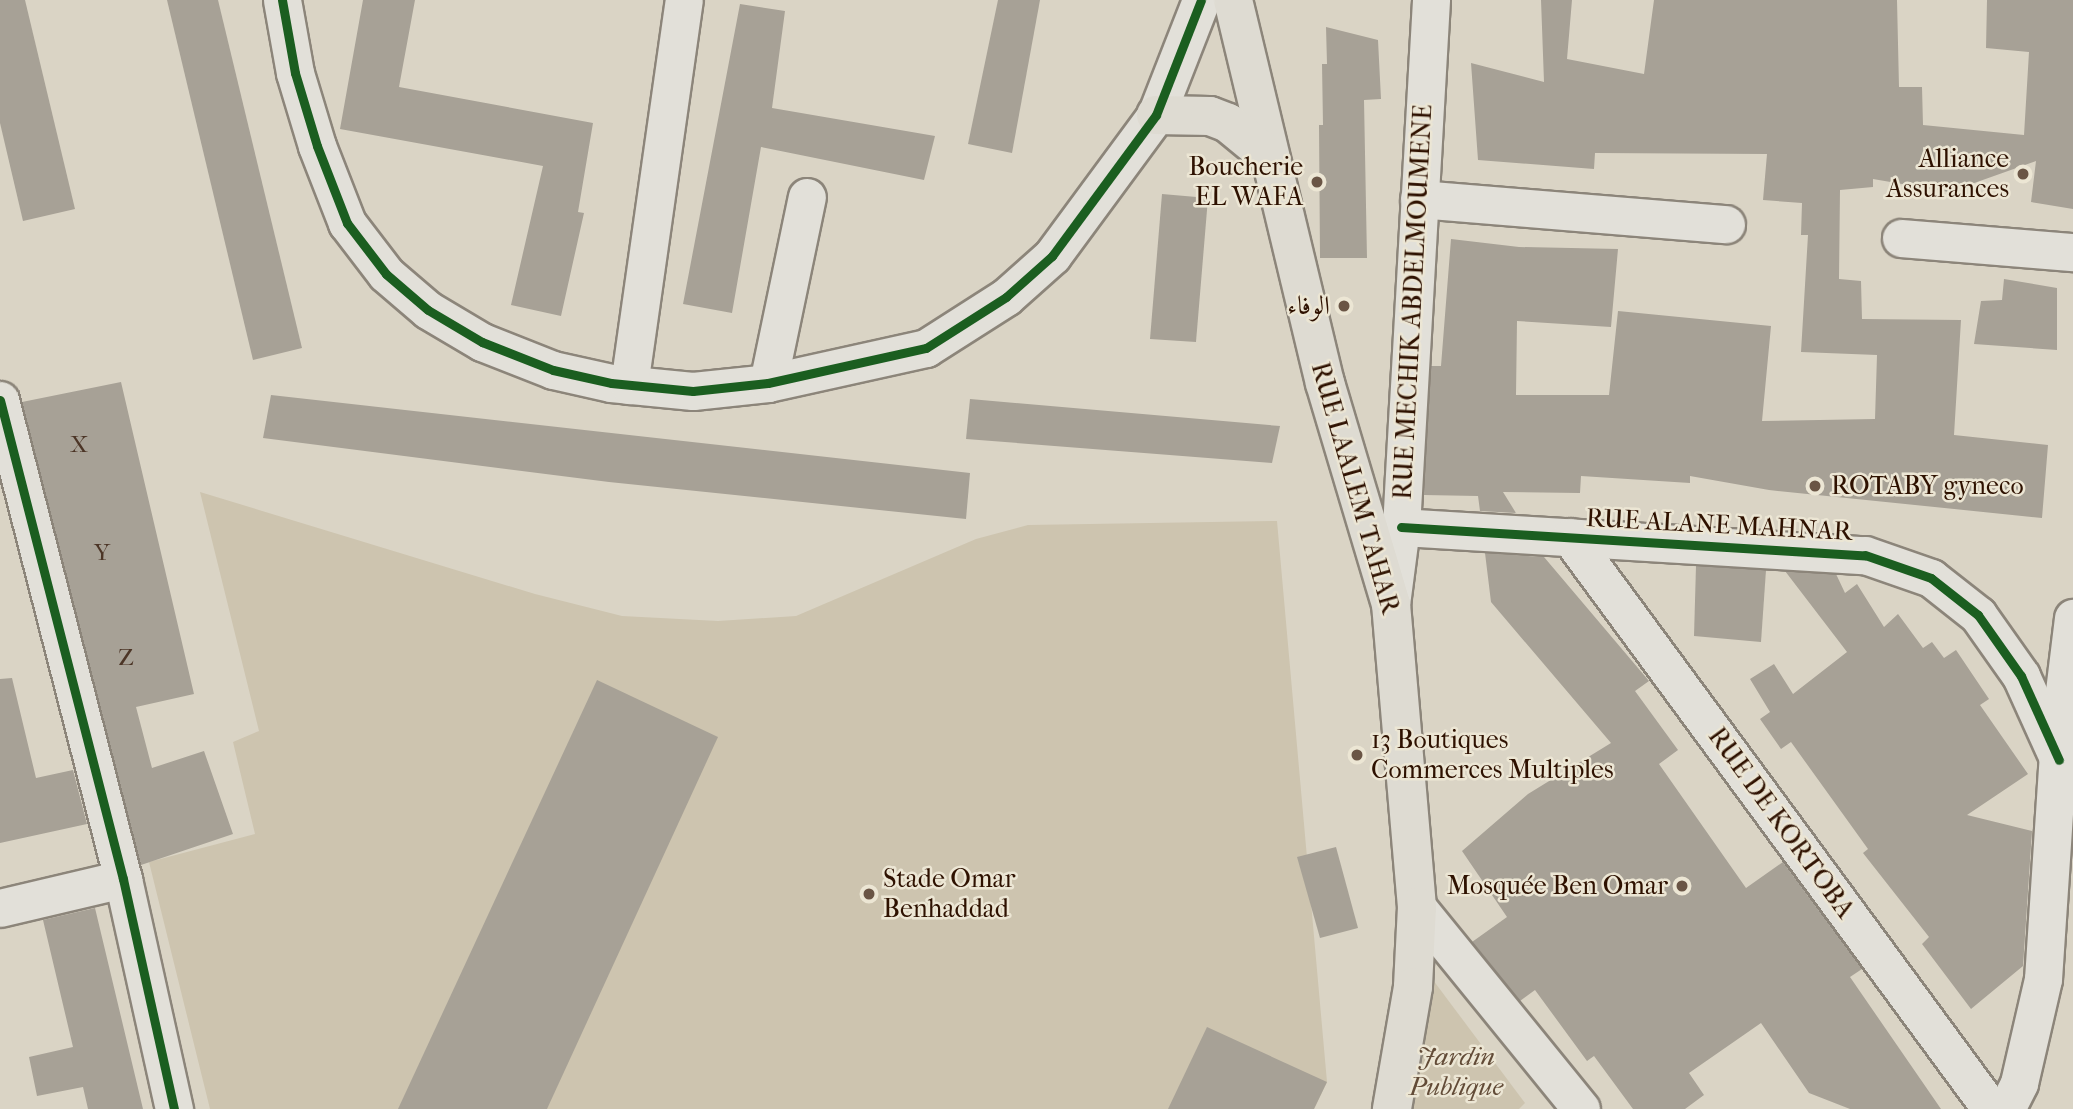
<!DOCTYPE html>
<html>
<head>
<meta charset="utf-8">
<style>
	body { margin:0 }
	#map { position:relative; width:2073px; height:1109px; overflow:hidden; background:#dad4c5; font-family:"IM FELL French Canon",Amiri,serif }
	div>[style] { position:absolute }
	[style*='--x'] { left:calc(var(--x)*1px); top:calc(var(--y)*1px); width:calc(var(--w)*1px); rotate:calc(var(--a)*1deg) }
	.green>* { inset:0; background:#cdc4af }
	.building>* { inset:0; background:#a7a196 }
	.roads { filter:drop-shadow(2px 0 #8c857a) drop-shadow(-2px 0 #8c857a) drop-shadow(0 2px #8c857a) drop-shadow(0 -2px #8c857a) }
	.minor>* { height:37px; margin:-18.5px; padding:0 18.5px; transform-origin:18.5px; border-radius:18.5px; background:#e2e0d9 }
	.major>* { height:38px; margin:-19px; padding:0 19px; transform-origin:19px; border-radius:19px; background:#dedbd2 }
	.cycleway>* { height:9px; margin:-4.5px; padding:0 4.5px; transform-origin:4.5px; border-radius:4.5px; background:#1b5e20 }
	.dots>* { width:19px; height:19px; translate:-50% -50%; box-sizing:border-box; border:4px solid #ece6d4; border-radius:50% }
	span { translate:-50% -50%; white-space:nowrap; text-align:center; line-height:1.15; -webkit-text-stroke:5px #ece6d4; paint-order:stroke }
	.number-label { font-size:23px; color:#4c3526 }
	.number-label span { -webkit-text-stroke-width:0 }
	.poi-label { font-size:26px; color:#2e1100 }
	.right { translate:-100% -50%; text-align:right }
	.left { translate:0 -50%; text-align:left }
	.street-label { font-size:26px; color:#2e1100 }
	.park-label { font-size:26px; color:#624b37; font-style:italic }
</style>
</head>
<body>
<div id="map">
	<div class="green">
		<i style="clip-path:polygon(200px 492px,535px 594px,622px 616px,718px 621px,796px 616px,976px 539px,1028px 525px,1277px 521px,1327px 1082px,1314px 1109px,210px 1109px,149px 862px,255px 834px,233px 742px,259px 731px)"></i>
		<i style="clip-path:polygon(1433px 980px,1525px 1103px,1519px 1109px,1410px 1109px)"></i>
	</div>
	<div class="building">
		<i style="clip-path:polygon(0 0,25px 0,75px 209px,23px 221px,0 123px)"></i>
		<i style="clip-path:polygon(167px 0,218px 0,302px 348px,253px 360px)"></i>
		<i style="clip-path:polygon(363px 0,415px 0,399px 87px,593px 123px,578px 212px,584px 213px,561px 316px,511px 305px,543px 166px,340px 129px)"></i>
		<i style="clip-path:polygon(998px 0,1040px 0,1012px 153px,968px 144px)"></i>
		<i style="clip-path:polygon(1541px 0,1572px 0,1567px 59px,1644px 74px,1654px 0,1897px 0,1899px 87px,1922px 87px,1923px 125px,2024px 135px,2029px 52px,1986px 48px,1987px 0,2073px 0,2073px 209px,2031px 202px,2036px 161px,1949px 192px,1873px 179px,1873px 187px,1840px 190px,1839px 279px,1861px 281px,1862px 319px,1961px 320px,1954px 435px,2048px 445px,2042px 518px,1769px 490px,1690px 476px,1690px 483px,1581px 476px,1580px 493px,1503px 492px,1516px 513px,1480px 511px,1478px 496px,1424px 495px,1431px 366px,1441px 366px,1451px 239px,1519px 247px,1618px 249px,1611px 327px,1517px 321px,1516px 395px,1609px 395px,1618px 311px,1771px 326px,1762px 421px,1875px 419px,1877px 355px,1801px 352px,1808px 235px,1801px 235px,1802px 203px,1763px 200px,1767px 154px,1595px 153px,1594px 169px,1478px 160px,1471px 63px,1544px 82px)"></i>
		<i style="clip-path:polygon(740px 4px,785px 11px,772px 108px,935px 136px,924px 180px,761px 147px,732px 313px,683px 304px)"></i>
		<i style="clip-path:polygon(1326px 27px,1378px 40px,1381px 99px,1364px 100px,1367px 258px,1320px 258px,1319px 125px,1323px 125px,1322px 64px,1327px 64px)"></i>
		<i style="clip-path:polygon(1162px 194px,1208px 198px,1196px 342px,1150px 339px)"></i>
		<i style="clip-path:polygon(2004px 279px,2057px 288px,2057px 350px,1974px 344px,1981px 301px,2002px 300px)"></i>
		<i style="clip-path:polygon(121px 382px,194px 694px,136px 707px,152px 768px,204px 751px,233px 834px,141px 865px,22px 402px)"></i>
		<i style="clip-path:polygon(271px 395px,970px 473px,966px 519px,609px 482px,263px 438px)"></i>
		<i style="clip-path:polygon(970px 399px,1280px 426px,1272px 463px,966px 439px)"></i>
		<i style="clip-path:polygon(1485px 553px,1544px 557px,1649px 681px,1635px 691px,1678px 750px,1659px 764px,1746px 888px,1783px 862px,1862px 969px,1850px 977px,1941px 1109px,1850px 1109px,1809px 1093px,1761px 1023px,1689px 1073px,1704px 1095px,1685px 1109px,1633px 1109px,1594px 1056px,1587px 1061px,1535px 990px,1520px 1001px,1472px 942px,1507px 917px,1462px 851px,1528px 794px,1611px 743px,1491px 602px)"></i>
		<i style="clip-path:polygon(1696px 566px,1766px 570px,1761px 642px,1694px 636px)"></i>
		<i style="clip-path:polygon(1785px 571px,1836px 574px,1845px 593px,1857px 584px,1884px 627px,1898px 614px,1923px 648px,1932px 642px,1944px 658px,1956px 650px,1989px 699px,1980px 705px,2028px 774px,1967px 815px,2032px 831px,2023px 966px,1971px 1009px,1922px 944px,1929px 937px,1863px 853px,1868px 849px,1791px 742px,1781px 749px,1760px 719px,1770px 712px,1750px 679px,1774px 664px,1793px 694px,1847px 652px)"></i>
		<i style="clip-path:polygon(12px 678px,36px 778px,73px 770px,87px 824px,0 843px,0 679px)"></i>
		<i style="clip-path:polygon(597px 680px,718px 737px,547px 1109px,398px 1109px)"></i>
		<i style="clip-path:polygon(1336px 847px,1358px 928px,1320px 938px,1297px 857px)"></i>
		<i style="clip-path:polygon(95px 908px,143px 1109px,88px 1109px,83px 1087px,37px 1096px,29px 1057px,73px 1047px,43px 920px)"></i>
		<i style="clip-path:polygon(1207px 1027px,1327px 1082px,1314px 1109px,1168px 1109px)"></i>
	</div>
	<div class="roads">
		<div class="minor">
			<i style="--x:282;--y:0;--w:74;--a:79.9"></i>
			<i style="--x:295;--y:73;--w:76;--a:73.2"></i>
			<i style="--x:317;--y:146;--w:83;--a:68.7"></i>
			<i style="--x:347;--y:223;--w:64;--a:52.6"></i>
			<i style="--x:386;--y:274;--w:55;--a:40.6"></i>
			<i style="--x:428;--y:310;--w:63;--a:30.7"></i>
			<i style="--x:482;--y:342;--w:76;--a:21.5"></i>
			<i style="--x:553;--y:370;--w:59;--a:12.6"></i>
			<i style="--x:611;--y:383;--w:82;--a:5.6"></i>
			<i style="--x:693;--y:391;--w:75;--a:-6.1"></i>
			<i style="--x:768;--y:383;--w:162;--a:-12.5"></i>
			<i style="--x:926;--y:348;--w:95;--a:-32.5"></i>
			<i style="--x:1006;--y:297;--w:62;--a:-41.7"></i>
			<i style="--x:1052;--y:256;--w:175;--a:-53.6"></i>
			<i style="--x:1156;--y:115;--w:123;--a:-68.6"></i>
			<i style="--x:1419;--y:199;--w:308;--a:4.7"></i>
			<i style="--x:1901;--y:238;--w:173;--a:4.7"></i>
			<i style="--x:768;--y:383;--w:190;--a:-78.2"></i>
			<i style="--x:629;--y:385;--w:389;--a:-81.9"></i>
			<i style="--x:0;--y:400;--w:495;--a:75.6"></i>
			<i style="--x:123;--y:879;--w:236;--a:77.5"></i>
			<i style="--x:1401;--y:527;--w:465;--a:3.5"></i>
			<i style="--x:1865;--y:555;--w:70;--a:19.2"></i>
			<i style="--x:1931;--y:578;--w:60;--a:38.2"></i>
			<i style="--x:1978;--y:615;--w:75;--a:54.8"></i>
			<i style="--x:2021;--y:676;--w:92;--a:65.7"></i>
			<i style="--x:1570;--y:537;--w:710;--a:53.65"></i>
			<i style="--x:1391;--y:604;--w:78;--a:-82.6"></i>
			<i style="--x:1401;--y:527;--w:528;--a:-86.74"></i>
			<i style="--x:1417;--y:907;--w:260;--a:50.9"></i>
			<i style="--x:0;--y:908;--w:126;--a:-13.3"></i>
			<i style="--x:2006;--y:1109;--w:29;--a:-63"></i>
			<i style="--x:2019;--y:1083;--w:107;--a:-77"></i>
			<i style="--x:2043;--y:979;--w:256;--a:-86.2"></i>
			<i style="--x:2060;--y:724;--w:107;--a:-83"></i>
		</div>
		<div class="major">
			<i style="--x:1233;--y:0;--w:394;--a:76.5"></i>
			<i style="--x:1325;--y:383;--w:231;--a:73.4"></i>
			<i style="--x:1391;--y:604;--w:304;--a:85.1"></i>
			<i style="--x:1417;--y:907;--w:80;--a:92.9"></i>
			<i style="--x:1413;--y:987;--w:124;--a:99.8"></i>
			<i style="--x:1156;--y:115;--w:54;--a:1.1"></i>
			<i style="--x:1210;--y:116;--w:19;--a:21"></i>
			<i style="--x:1228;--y:123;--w:50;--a:39.4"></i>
		</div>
	</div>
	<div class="cycleway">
		<i style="--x:282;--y:0;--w:74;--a:79.9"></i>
		<i style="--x:295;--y:73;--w:76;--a:73.2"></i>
		<i style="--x:317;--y:146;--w:83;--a:68.7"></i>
		<i style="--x:347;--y:223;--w:64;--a:52.6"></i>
		<i style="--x:386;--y:274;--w:55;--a:40.6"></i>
		<i style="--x:428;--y:310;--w:63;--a:30.7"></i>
		<i style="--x:482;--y:342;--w:76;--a:21.5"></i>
		<i style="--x:553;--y:370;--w:59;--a:12.6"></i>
		<i style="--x:611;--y:383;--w:82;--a:5.6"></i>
		<i style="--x:693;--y:391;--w:75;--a:-6.1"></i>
		<i style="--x:768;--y:383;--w:162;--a:-12.5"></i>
		<i style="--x:926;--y:348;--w:95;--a:-32.5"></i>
		<i style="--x:1006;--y:297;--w:62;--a:-41.7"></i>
		<i style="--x:1052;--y:256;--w:175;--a:-53.6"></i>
		<i style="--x:1156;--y:115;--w:123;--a:-68.6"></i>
		<i style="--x:0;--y:400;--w:495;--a:75.6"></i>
		<i style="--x:123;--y:879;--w:236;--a:77.5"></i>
		<i style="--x:1401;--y:527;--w:465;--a:3.5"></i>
		<i style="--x:1865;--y:555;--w:70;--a:19.2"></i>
		<i style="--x:1931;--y:578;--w:60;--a:38.2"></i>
		<i style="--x:1978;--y:615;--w:75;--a:54.8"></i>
		<i style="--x:2021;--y:676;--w:92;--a:65.7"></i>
	</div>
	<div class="dots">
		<i style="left:2023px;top:174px;background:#6a5545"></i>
		<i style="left:1317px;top:182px;background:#6a5545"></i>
		<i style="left:1344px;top:306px;background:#6a5545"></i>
		<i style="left:1815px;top:486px;background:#6a5545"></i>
		<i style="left:1357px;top:755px;background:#6a5545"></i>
		<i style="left:1682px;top:886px;background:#6a5545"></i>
		<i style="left:869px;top:894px;background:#6a5545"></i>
	</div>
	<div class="number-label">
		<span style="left:79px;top:445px">X</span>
		<span style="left:102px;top:553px">Y</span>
		<span style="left:126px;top:658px">Z</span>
	</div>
	<div class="poi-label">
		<span class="right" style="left:2009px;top:174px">Alliance<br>Assurances</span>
		<span class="right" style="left:1303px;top:182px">Boucherie<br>EL WAFA</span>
		<span class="right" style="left:1330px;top:306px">الوفاء</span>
		<span class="left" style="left:1831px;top:486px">ROTABY gyneco</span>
		<span class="left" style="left:1371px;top:755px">13 Boutiques<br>Commerces Multiples</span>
		<span class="left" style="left:883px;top:894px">Stade Omar<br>Benhaddad</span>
		<span class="right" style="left:1668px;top:886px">Mosquée Ben Omar</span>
	</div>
	<div class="street-label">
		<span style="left:1413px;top:302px;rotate:-87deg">RUE MECHIK ABDELMOUMENE</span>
		<span style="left:1355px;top:488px;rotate:74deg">RUE LAALEM TAHAR</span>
		<span style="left:1719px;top:525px;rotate:3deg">RUE ALANE MAHNAR</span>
		<span style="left:1781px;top:823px;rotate:54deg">RUE DE KORTOBA</span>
	</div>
	<div class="park-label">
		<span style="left:1456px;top:1072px">Jardin<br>Publique</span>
	</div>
</div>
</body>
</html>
